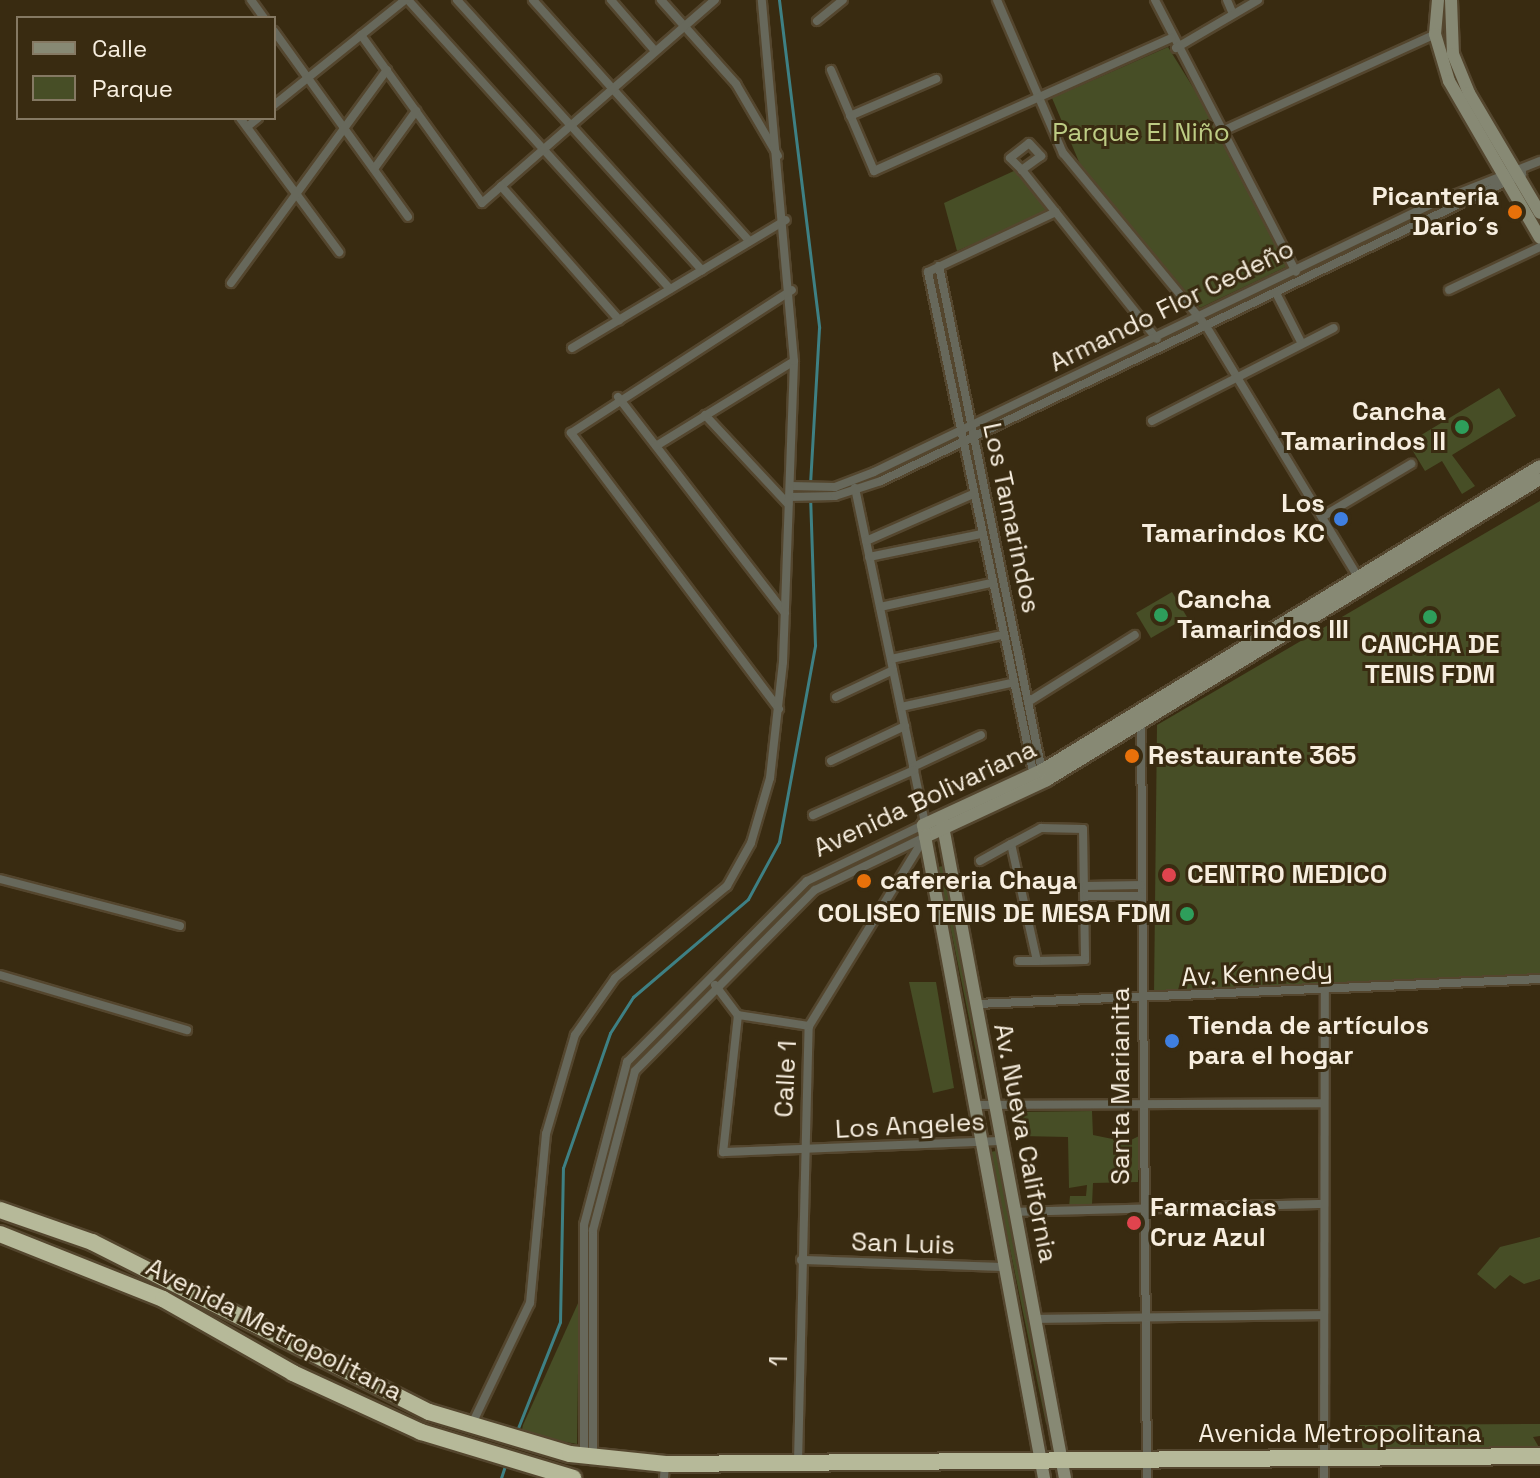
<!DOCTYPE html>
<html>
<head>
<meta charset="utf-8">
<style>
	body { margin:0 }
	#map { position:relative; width:1540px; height:1478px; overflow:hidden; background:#392b11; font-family:"Space Grotesk",sans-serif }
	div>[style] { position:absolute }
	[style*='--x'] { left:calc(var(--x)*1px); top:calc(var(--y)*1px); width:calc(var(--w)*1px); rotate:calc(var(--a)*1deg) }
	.green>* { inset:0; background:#474e26 }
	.stream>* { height:3px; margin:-1.5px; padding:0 1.5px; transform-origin:1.5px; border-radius:1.5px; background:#3e8084 }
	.roads { filter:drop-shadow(2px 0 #54462e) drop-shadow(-2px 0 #54462e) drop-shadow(0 2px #54462e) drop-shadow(0 -2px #54462e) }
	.street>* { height:8px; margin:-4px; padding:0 4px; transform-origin:4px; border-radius:4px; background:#67685b }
	.secondary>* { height:12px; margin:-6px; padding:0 6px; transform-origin:6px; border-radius:6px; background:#878974 }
	.highway>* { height:16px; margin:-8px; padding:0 8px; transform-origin:8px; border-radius:8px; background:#b6b999 }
	.dots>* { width:22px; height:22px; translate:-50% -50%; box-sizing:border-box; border:4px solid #392b11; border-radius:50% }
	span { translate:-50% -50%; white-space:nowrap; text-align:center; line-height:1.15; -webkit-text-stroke:6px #392b11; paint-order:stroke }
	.park-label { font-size:26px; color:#bdcc84 }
	.poi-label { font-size:26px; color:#f7eedf; font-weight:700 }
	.right { translate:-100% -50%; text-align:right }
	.left { translate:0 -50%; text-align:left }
	.street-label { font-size:26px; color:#f7eedf }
	.legend { position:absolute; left:16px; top:16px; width:260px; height:104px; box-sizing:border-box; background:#392b11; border:2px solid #857963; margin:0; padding:10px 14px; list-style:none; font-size:24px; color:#f7eedf }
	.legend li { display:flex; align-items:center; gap:16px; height:40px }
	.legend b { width:40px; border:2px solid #857963 }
</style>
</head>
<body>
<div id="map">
	<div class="green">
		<i style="clip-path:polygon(1168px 47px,1222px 134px,1288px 266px,1200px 308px,1082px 169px,1052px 98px)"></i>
		<i style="clip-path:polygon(1016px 170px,1049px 211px,957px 251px,944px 203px)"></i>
		<i style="clip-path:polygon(1499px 388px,1516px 416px,1452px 455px,1475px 486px,1462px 494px,1442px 461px,1425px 471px,1408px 443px)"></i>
		<i style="clip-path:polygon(1540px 501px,1540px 975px,1154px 995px,1157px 725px)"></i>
		<i style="clip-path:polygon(1172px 592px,1187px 617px,1151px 638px,1136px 613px)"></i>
		<i style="clip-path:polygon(943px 866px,987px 1095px,985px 1096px,938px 867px)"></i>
		<i style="clip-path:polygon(909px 982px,936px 982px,954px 1088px,933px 1093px)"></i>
		<i style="clip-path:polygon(1092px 1111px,1093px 1135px,1127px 1142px,1139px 1136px,1138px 1182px,1093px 1183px,1092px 1205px,1069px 1207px,1070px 1196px,1086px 1196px,1087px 1185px,1069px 1188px,1068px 1137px,1020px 1136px,1016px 1112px)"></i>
		<i style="clip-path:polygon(996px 1151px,1047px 1422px,1046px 1424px,990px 1152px)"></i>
		<i style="clip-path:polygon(1540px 1237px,1540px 1279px,1524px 1284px,1510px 1275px,1495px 1289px,1477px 1274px,1500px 1247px)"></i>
		<i style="clip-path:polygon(579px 1301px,577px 1444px,521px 1434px,523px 1425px)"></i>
		<i style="clip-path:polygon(1540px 1424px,1540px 1436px,1533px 1437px,1540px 1449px,1363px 1450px,1359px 1425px)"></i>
	</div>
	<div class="stream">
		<i style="--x:779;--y:0;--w:330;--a:83"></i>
		<i style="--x:819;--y:328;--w:158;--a:93.3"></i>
		<i style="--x:516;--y:1433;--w:119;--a:-68.4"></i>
		<i style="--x:560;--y:1322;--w:154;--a:-88.9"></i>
		<i style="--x:563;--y:1168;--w:143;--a:-70.8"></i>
		<i style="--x:610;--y:1033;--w:43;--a:-57.4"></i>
		<i style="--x:633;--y:997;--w:151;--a:-40.4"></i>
		<i style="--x:748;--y:899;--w:65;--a:-61.5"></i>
		<i style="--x:779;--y:842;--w:200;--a:-79.6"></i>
		<i style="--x:815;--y:645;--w:147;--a:-91.9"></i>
		<i style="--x:501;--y:1478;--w:16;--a:-72"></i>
	</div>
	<div class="roads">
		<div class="street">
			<i style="--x:251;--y:0;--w:22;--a:54"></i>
			<i style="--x:408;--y:0;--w:390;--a:47.8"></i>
			<i style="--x:457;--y:0;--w:365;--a:47.8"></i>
			<i style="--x:533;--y:0;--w:324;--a:48.1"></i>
			<i style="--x:611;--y:0;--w:67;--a:49.2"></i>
			<i style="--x:661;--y:0;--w:113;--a:48.2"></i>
			<i style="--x:736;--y:84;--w:83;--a:59.7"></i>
			<i style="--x:997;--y:0;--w:167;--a:66.7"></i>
			<i style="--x:1063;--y:153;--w:224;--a:50.4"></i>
			<i style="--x:1206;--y:326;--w:296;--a:58.8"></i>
			<i style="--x:1155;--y:0;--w:306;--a:62.6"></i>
			<i style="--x:1227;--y:0;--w:15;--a:67"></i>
			<i style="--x:817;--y:21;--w:33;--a:-39"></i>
			<i style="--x:274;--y:31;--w:229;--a:54.2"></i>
			<i style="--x:361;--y:35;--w:207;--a:54.2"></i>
			<i style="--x:482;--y:203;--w:309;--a:-41.1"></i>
			<i style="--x:1176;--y:48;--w:95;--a:-30.3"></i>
			<i style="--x:831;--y:70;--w:110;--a:66.9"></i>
			<i style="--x:874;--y:171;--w:326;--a:-24.1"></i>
			<i style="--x:274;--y:105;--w:168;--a:-38.7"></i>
			<i style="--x:850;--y:116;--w:94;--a:-23.3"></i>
			<i style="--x:240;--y:118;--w:167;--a:53.5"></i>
			<i style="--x:247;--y:127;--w:14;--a:-39"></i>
			<i style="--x:1227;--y:129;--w:229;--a:-24.5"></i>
			<i style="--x:374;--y:169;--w:72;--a:-54.1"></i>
			<i style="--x:1022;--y:170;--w:17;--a:-135"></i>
			<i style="--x:1010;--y:158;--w:24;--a:-38"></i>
			<i style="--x:1029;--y:143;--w:18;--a:47"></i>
			<i style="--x:1041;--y:156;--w:24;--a:144"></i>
			<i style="--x:1022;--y:170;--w:216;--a:51.4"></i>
			<i style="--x:501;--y:186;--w:179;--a:48.6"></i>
			<i style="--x:939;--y:266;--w:515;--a:78.47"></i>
			<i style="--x:231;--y:283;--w:264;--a:-53.8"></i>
			<i style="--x:1449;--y:290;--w:101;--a:-25.3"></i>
			<i style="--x:1276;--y:293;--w:57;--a:63"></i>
			<i style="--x:572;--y:348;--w:249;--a:-30.9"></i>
			<i style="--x:618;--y:397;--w:273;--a:52.3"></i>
			<i style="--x:705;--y:415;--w:122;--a:47"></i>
			<i style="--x:1152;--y:421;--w:204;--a:-27.1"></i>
			<i style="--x:656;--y:446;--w:162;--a:-31.6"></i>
			<i style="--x:790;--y:486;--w:45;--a:1.3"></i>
			<i style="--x:835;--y:487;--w:42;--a:-21"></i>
			<i style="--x:874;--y:472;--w:621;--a:-25.66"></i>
			<i style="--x:1434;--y:203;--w:114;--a:-21.6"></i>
			<i style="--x:855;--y:488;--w:343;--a:78.2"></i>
			<i style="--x:789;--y:497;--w:46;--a:-1.2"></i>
			<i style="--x:835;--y:496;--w:48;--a:-18.1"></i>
			<i style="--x:881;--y:481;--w:711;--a:-25.59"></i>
			<i style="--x:1322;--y:517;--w:104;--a:-30.8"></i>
			<i style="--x:866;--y:541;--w:117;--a:-23.7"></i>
			<i style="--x:869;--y:557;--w:114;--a:-11.6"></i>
			<i style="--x:880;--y:607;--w:114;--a:-12.2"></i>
			<i style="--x:891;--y:659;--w:114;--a:-12.2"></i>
			<i style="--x:836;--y:697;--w:63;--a:-25.3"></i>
			<i style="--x:1028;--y:702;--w:126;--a:-32.1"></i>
			<i style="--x:901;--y:707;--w:113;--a:-12.3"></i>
			<i style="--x:779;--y:709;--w:346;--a:-127"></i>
			<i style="--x:571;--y:433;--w:263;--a:-32.9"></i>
			<i style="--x:1141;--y:720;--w:758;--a:89.55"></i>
			<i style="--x:831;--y:761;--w:82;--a:-25.3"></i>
			<i style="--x:913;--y:767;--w:75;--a:-25.2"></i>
			<i style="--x:1034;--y:776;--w:515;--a:-101.88"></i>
			<i style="--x:928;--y:272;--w:141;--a:-25.1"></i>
			<i style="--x:813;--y:815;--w:111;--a:-24"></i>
			<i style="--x:1041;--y:828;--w:42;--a:1.4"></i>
			<i style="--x:1083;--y:829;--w:131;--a:89.1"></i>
			<i style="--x:1085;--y:960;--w:48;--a:178.8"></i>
			<i style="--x:1037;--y:961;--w:120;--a:-102.5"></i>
			<i style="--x:1011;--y:844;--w:34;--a:-28"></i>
			<i style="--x:980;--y:861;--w:35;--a:-29"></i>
			<i style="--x:0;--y:879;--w:186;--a:14.6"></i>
			<i style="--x:1086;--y:886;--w:55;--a:-1"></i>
			<i style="--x:1086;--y:896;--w:55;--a:0"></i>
			<i style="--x:1019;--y:961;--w:18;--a:0"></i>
			<i style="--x:0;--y:975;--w:195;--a:16.4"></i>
			<i style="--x:715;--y:985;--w:38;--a:53"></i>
			<i style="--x:738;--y:1015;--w:138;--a:96.2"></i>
			<i style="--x:723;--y:1152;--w:279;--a:-2.3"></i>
			<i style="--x:977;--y:1004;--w:564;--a:-2.54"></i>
			<i style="--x:738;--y:1015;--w:72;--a:8.8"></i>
			<i style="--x:975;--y:1105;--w:349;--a:-0.3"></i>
			<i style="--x:1015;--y:1212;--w:309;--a:-1.5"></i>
			<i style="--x:801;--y:1260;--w:204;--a:2"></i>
			<i style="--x:1035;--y:1319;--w:289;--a:-0.8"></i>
			<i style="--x:471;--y:1426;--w:136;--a:-64.4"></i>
			<i style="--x:530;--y:1303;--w:170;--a:-84.6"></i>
			<i style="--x:546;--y:1134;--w:103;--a:-73.7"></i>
			<i style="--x:575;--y:1035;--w:70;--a:-54.9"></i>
			<i style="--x:615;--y:978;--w:145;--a:-39.4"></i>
			<i style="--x:727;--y:886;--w:49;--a:-60.8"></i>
			<i style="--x:751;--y:843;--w:68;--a:-73.7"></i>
			<i style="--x:770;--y:778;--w:117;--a:-83.6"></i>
			<i style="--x:783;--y:662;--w:301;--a:-87.9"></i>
			<i style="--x:794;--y:361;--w:362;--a:-95.1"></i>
			<i style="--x:584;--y:1455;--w:230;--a:-90"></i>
			<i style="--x:584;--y:1225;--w:169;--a:-75.2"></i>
			<i style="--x:627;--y:1062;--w:255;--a:-45.2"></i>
			<i style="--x:807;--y:881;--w:129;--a:-25.8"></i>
			<i style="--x:593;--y:1457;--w:227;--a:-90"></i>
			<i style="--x:593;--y:1230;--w:164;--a:-75.2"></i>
			<i style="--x:635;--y:1071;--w:255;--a:-45.2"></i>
			<i style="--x:815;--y:890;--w:122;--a:-25.7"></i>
			<i style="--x:798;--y:1462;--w:436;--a:-88.6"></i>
			<i style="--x:809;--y:1026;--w:222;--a:-58.5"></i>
			<i style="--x:664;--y:1478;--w:14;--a:-86"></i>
			<i style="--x:1324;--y:1478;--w:488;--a:-89.9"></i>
		</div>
		<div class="secondary">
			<i style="--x:1438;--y:0;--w:34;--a:95"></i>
			<i style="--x:1435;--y:34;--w:49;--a:73.4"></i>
			<i style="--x:1449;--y:81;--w:181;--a:59.9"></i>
			<i style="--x:1451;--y:0;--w:54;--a:87.9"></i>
			<i style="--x:1453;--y:54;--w:42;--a:67.7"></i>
			<i style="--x:1469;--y:93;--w:139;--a:59.4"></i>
			<i style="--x:942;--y:821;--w:668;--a:79.4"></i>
			<i style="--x:925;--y:837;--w:135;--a:-25"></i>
			<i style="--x:1047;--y:780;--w:578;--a:-31.41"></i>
			<i style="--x:1044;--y:1478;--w:664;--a:-100.5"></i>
			<i style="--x:923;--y:825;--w:131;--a:-24.8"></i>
			<i style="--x:1042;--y:770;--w:583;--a:-31.4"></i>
		</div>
		<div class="highway">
			<i style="--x:0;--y:1210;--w:97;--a:19.2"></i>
			<i style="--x:92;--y:1242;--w:377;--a:26.8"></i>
			<i style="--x:429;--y:1412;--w:147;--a:16.6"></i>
			<i style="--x:570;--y:1454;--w:96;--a:6"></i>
			<i style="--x:665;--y:1464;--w:875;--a:-0.52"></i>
			<i style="--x:0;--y:1234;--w:175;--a:21.7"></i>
			<i style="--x:163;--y:1299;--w:150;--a:29.6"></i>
			<i style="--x:293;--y:1373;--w:141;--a:24.7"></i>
			<i style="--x:421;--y:1432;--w:159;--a:16.8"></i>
		</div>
	</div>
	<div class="dots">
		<i style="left:1515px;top:212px;background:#e8710a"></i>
		<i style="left:1462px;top:427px;background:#2e9e5b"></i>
		<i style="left:1341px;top:519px;background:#3f7fe0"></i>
		<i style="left:1161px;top:615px;background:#2e9e5b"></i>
		<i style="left:1430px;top:617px;background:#2e9e5b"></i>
		<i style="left:1132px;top:756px;background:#e8710a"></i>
		<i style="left:1169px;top:875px;background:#e0444e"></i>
		<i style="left:864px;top:881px;background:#e8710a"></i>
		<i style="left:1187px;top:914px;background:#2e9e5b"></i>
		<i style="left:1172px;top:1041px;background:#3f7fe0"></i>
		<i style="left:1134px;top:1223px;background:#e0444e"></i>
	</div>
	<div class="park-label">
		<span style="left:1141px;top:133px">Parque El Niño</span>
	</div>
	<div class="poi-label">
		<span class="right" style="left:1499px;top:212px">Picanteria<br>Dario´s</span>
		<span class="right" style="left:1446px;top:427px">Cancha<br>Tamarindos II</span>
		<span class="right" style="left:1325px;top:519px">Los<br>Tamarindos KC</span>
		<span class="left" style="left:1177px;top:615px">Cancha<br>Tamarindos III</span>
		<span style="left:1430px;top:660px">CANCHA DE<br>TENIS FDM</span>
		<span class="left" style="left:1148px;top:756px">Restaurante 365</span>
		<span class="left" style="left:1187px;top:875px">CENTRO MEDICO</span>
		<span class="left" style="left:880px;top:881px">cafereria Chaya</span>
		<span class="right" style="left:1171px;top:914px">COLISEO TENIS DE MESA FDM</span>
		<span class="left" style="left:1188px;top:1041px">Tienda de artículos<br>para el hogar</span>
		<span class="left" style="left:1150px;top:1223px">Farmacias<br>Cruz Azul</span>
	</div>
	<div class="street-label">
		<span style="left:1172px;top:306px;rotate:-26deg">Armando Flor Cedeño</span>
		<span style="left:1011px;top:518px;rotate:78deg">Los Tamarindos</span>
		<span style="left:925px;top:799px;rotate:-25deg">Avenida Bolivariana</span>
		<span style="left:1257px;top:974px;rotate:-3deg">Av. Kennedy</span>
		<span style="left:786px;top:1079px;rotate:-87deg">Calle 1</span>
		<span style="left:1121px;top:1086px;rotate:-90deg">Santa Marianita</span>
		<span style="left:910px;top:1126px;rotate:-3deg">Los Angeles</span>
		<span style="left:1025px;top:1143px;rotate:79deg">Av. Nueva California</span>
		<span style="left:903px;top:1244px;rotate:2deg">San Luis</span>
		<span style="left:274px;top:1330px;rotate:27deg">Avenida Metropolitana</span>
		<span style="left:779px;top:1361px;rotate:-89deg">1</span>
		<span style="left:1340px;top:1434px">Avenida Metropolitana</span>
	</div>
	<ul class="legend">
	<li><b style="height:10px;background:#878974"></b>Calle</li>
	<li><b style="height:22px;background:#474e26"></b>Parque</li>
	</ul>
</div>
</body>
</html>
